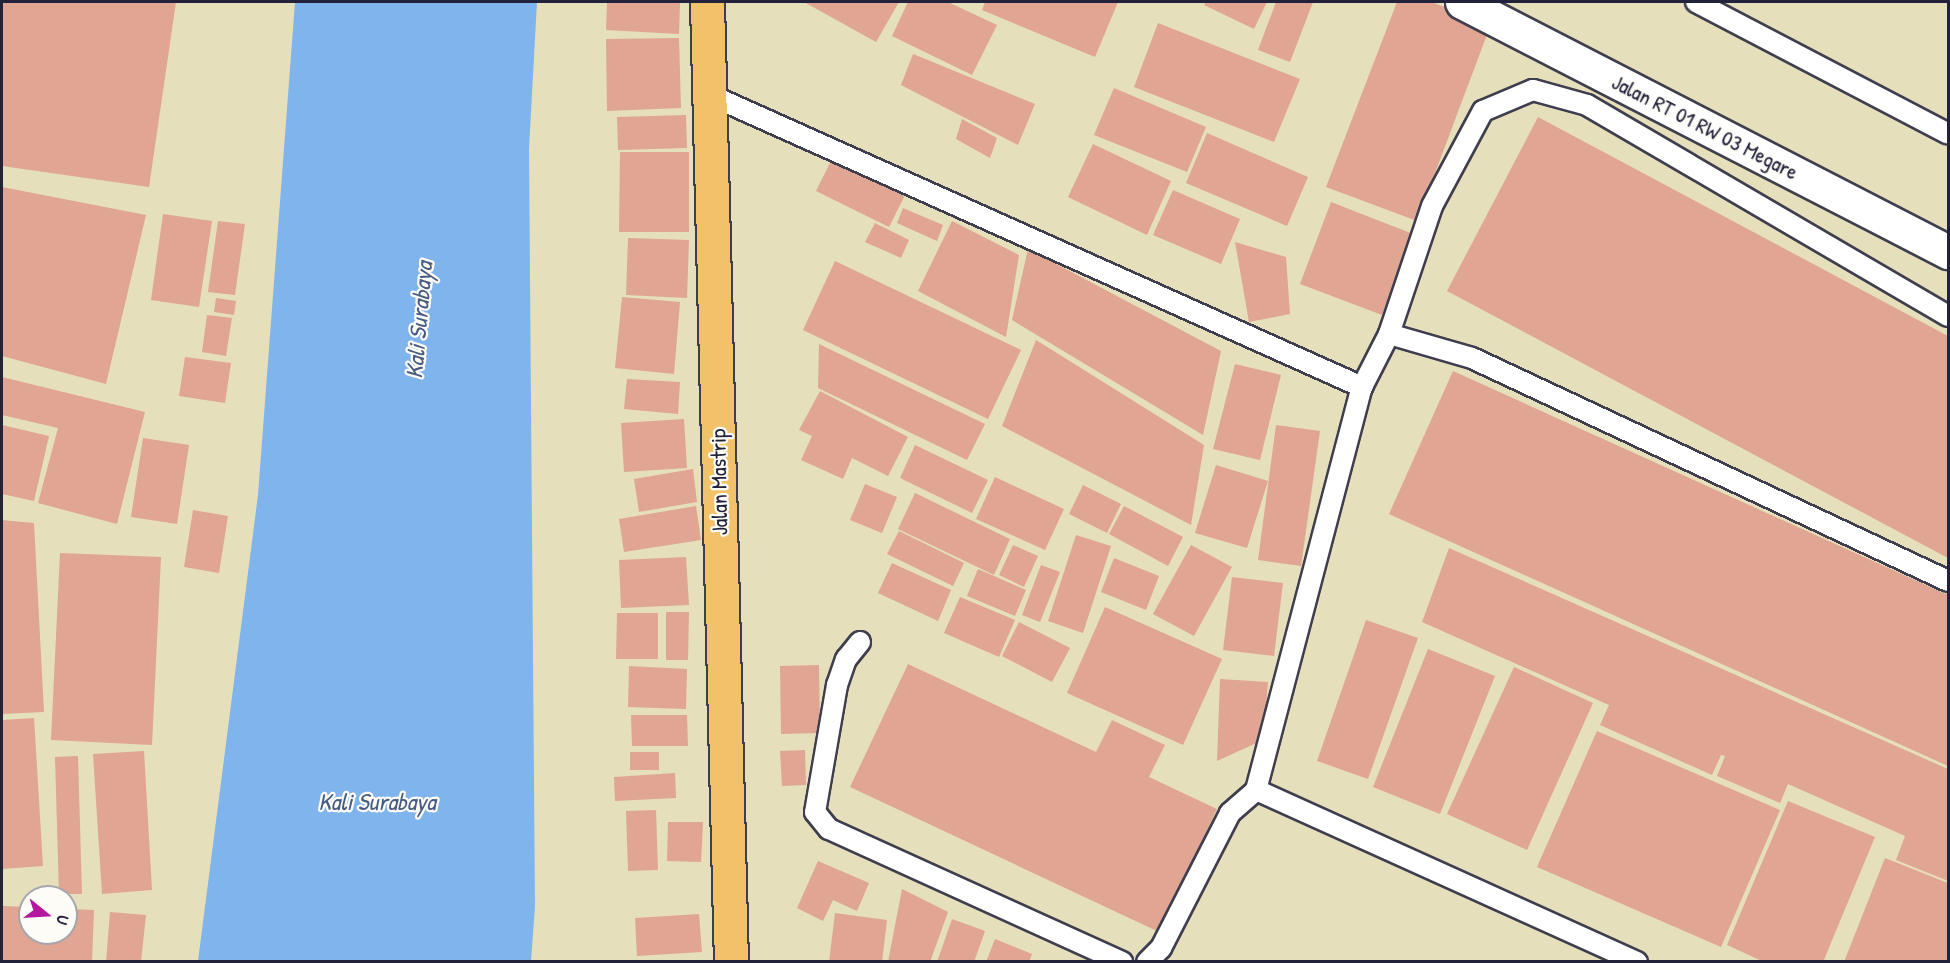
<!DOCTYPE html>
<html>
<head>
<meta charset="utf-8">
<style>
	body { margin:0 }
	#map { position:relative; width:1950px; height:963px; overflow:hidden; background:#e6dfbb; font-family:"Patrick Hand",sans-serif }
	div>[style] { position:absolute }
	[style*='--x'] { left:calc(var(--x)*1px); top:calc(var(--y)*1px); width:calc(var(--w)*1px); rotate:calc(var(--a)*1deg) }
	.water>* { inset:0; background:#80b4ed }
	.building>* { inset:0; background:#e0a593 }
	.roads { filter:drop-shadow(2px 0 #3f3e4e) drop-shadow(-2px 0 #3f3e4e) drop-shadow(0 2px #3f3e4e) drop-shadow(0 -2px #3f3e4e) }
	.service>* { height:20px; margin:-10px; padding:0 10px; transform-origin:10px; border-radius:10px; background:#fff }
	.minor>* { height:33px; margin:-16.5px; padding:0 16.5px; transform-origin:16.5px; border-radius:16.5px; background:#fff }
	.primary>* { height:33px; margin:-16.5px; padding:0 16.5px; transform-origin:16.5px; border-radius:16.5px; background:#f2c26a }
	span { translate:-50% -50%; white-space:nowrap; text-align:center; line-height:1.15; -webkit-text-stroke:4.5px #fdfcf7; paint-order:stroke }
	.street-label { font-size:22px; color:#22223b }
	.water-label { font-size:24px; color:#485c82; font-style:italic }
	.frame { position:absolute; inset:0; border:3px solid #22223b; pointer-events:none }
	.north { position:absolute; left:18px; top:885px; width:60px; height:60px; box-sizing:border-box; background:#fdfcf7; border:2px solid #a5a5ac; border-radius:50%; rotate:108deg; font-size:16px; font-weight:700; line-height:24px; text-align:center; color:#22223b }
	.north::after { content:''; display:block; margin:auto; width:21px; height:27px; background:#b5179e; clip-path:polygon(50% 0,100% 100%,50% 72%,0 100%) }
</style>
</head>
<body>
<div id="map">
	<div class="water">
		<i style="clip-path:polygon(295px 2px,537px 2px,529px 149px,535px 907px,531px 961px,198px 961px,258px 495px)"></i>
	</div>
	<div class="building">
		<i style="clip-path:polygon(2px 2px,176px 2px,149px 187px,2px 166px)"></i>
		<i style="clip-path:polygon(607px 2px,680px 2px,679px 34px,606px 30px)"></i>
		<i style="clip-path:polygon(804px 2px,899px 2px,876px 42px)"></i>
		<i style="clip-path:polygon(908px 2px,948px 2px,997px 25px,972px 75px,892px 36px)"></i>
		<i style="clip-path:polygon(985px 2px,1118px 2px,1095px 57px,982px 10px)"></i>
		<i style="clip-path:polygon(1206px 2px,1267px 2px,1254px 29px,1204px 5px)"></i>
		<i style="clip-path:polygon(1276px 2px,1313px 2px,1290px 62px,1258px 50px)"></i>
		<i style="clip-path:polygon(1397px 2px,1431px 2px,1491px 24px,1417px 221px,1326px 187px)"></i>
		<i style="clip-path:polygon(1158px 23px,1300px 79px,1274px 142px,1134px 87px)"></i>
		<i style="clip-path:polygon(679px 38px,681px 108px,607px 111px,606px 39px)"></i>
		<i style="clip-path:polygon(913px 54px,1035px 104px,1018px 145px,901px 85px)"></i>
		<i style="clip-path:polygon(1114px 88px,1206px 127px,1187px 172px,1094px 135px)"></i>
		<i style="clip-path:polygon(686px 115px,687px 148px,618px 150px,617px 117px)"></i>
		<i style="clip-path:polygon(1538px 117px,1948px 336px,1948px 558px,1447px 291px)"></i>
		<i style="clip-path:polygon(962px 119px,997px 138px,990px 158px,956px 139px)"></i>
		<i style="clip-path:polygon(1207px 133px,1308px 177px,1287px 226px,1186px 183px)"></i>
		<i style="clip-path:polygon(1093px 144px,1171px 181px,1147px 235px,1068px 197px)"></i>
		<i style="clip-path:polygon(620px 152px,689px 152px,689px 232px,619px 232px)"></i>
		<i style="clip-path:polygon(832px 159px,905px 195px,889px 227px,816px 191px)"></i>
		<i style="clip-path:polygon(2px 187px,146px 215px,106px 384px,2px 356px)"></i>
		<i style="clip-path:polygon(1173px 190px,1240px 219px,1221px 264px,1153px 235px)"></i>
		<i style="clip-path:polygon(1331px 202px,1413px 234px,1382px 315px,1300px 284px)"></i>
		<i style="clip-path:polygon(903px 208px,943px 225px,937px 241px,897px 223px)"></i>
		<i style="clip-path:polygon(163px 214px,212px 221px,199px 307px,151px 300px)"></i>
		<i style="clip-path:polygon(218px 221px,245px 224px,235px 295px,208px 292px)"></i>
		<i style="clip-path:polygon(952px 221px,1019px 255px,1006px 337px,918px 291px)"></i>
		<i style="clip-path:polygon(875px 223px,909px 240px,901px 258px,865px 242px)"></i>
		<i style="clip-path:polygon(628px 238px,689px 240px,687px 298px,626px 295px)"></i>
		<i style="clip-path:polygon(1235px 242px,1286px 257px,1290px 314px,1249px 322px)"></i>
		<i style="clip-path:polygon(1028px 249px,1221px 351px,1203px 435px,1012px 320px)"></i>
		<i style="clip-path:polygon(835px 261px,1021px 350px,988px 419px,803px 330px)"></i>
		<i style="clip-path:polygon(622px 297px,680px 302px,674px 374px,615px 368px)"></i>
		<i style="clip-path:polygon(216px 298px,236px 301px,234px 315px,214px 312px)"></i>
		<i style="clip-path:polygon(207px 315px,232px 318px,226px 356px,202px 352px)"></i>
		<i style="clip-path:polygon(1036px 340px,1204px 445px,1191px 525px,1002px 426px)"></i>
		<i style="clip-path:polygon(819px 344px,985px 424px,967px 460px,818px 388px)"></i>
		<i style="clip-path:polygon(185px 357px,231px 363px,225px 403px,179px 396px)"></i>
		<i style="clip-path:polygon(1235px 364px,1281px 375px,1260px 460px,1213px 449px)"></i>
		<i style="clip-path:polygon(1453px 371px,1948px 595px,1948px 766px,1389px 514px)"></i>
		<i style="clip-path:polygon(2px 377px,145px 412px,117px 524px,38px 503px,58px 428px,2px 415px)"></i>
		<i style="clip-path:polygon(627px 379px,680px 382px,678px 414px,624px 409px)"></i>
		<i style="clip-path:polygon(820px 391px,908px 437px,888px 476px,852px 458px,843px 479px,801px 460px,812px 436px,799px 430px)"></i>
		<i style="clip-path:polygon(684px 419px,687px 468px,624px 472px,621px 423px)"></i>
		<i style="clip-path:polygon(2px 425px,49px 436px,34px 501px,2px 494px)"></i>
		<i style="clip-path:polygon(1276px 425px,1320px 431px,1301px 566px,1258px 560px)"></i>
		<i style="clip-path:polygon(143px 438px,189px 445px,177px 524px,131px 517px)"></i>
		<i style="clip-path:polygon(915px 445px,988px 480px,972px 513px,900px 478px)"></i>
		<i style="clip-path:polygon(1216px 465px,1268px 481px,1247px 548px,1195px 533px)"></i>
		<i style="clip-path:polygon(693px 469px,697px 502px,639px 512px,634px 479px)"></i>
		<i style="clip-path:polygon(995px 477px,1064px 509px,1045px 550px,976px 519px)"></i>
		<i style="clip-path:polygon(865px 484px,897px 497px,882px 533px,850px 520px)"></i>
		<i style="clip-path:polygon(1083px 485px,1121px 504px,1107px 533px,1069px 514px)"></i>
		<i style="clip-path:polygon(915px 493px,1010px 539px,994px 575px,898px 529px)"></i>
		<i style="clip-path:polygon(696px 506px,701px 540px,624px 552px,619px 519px)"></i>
		<i style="clip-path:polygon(1124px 506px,1183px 537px,1168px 566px,1109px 534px)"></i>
		<i style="clip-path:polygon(193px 510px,228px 516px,219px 573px,184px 567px)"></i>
		<i style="clip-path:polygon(2px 520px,34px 523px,44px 712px,2px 714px)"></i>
		<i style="clip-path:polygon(899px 531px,964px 563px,953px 586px,887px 554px)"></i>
		<i style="clip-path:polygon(1076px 535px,1111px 546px,1083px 633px,1048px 621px)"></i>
		<i style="clip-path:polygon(1013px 545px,1038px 556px,1024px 587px,999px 575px)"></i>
		<i style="clip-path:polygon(1191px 545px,1232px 567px,1194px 636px,1153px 614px)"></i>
		<i style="clip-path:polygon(1449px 548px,1948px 769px,1948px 881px,1896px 860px,1905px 836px,1788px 784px,1780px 803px,1717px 776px,1725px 756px,1721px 755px,1712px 775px,1600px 725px,1609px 705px,1422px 622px)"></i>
		<i style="clip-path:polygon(60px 553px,161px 557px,152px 745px,51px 740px)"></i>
		<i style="clip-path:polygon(686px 557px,689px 605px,621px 608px,619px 560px)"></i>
		<i style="clip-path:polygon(1114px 558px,1159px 576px,1146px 610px,1101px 592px)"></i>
		<i style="clip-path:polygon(892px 563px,951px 590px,938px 621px,878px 593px)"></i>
		<i style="clip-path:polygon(1041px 565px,1060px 572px,1040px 622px,1022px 615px)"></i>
		<i style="clip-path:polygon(978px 569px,1026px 590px,1015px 616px,967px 596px)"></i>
		<i style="clip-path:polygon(1232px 577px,1283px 583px,1274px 656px,1223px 650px)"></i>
		<i style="clip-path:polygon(960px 597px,1015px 620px,999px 657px,944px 633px)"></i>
		<i style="clip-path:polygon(1105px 607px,1222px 659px,1183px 745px,1067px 693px)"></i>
		<i style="clip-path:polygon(666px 612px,689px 612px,688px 660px,666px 660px)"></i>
		<i style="clip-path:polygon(617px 613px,658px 613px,658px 659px,616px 659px)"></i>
		<i style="clip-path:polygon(1366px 620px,1418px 638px,1368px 779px,1317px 761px)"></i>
		<i style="clip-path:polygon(1019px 622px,1070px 648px,1052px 682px,1002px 656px)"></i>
		<i style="clip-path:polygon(1428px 649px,1495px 676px,1440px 814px,1373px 787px)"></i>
		<i style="clip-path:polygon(908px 664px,1096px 752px,1112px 720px,1165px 745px,1149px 777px,1217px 809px,1159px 932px,850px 787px)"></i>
		<i style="clip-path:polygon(819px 665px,820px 733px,781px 734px,780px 666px)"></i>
		<i style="clip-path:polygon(629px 666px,687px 669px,686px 709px,628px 707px)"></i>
		<i style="clip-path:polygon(1514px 667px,1593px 703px,1527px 850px,1447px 814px)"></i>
		<i style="clip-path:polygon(1220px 679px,1268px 682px,1263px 740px,1217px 761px)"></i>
		<i style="clip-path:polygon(631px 715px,687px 715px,688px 746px,632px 746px)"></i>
		<i style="clip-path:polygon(34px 718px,43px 866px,2px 869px,2px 720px)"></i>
		<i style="clip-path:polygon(1597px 731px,1780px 810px,1721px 947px,1537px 867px)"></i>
		<i style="clip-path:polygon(805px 750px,806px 785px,782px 786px,780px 751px)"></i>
		<i style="clip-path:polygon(144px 751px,152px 890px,102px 894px,93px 754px)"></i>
		<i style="clip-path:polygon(630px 752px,659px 752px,659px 770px,630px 770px)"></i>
		<i style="clip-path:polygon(78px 756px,82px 894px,59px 894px,55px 757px)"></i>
		<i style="clip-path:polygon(675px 773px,676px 798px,615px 801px,614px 777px)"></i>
		<i style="clip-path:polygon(1788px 801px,1875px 837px,1823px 962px,1764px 962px,1727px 945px)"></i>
		<i style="clip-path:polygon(656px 810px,658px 870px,628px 871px,626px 811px)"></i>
		<i style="clip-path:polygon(668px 822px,703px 822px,701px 862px,667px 861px)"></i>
		<i style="clip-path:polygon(1885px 858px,1948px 883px,1948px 962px,1844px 962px)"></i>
		<i style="clip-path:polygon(818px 861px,869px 883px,857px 911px,833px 900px,823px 921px,797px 908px)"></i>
		<i style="clip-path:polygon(902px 889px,948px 912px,930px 962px,888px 962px)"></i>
		<i style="clip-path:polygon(2px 906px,30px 907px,30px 933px,66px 933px,66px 909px,94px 910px,92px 962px,2px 962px)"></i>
		<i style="clip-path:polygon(110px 912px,146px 915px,141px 962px,106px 962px)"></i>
		<i style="clip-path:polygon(835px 913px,887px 920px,882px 962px,829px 962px)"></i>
		<i style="clip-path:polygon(699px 914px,702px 952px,637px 956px,635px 918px)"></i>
		<i style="clip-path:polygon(952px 919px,985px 931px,974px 962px,937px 962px)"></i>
		<i style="clip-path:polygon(995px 939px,1032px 954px,1029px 962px,986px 962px)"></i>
	</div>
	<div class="roads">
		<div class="service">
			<i style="--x:1696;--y:2;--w:284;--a:27.6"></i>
			<i style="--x:708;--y:94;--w:717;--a:24.13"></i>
			<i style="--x:1389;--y:334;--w:135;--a:-71.4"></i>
			<i style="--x:1432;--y:206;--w:108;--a:-61.8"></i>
			<i style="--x:1483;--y:111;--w:54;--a:-22.8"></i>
			<i style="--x:1533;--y:90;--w:56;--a:15.5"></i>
			<i style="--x:1587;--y:105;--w:418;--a:30.3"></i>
			<i style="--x:860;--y:642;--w:22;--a:129"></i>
			<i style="--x:846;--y:659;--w:28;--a:109"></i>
			<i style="--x:837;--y:685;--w:129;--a:99.8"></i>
			<i style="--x:815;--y:812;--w:22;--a:51"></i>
			<i style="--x:829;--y:829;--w:322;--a:24.4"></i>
			<i style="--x:1147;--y:962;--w:20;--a:-45"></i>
			<i style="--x:1161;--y:948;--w:152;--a:-62.9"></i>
			<i style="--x:1230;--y:813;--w:35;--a:-41"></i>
			<i style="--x:1637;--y:962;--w:418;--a:-155.7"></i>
			<i style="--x:1256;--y:790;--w:417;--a:-75.3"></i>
			<i style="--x:1362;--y:387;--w:59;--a:-63"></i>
			<i style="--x:1389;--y:334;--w:86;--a:16.1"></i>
			<i style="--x:1472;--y:358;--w:526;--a:25.1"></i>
		</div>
		<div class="minor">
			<i style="--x:1462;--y:2;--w:547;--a:27.22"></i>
		</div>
		<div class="primary">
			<i style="--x:707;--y:2;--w:960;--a:88.57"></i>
		</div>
	</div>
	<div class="street-label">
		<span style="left:1705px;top:127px;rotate:27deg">Jalan RT 01 RW 03 Megare</span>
		<span style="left:719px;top:482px;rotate:-91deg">Jalan Mastrip</span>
	</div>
	<div class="water-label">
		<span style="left:419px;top:320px;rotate:-85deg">Kali Surabaya</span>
		<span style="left:377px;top:802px">Kali Surabaya</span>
	</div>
	<div class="frame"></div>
	<div class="north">U</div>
</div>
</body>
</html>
